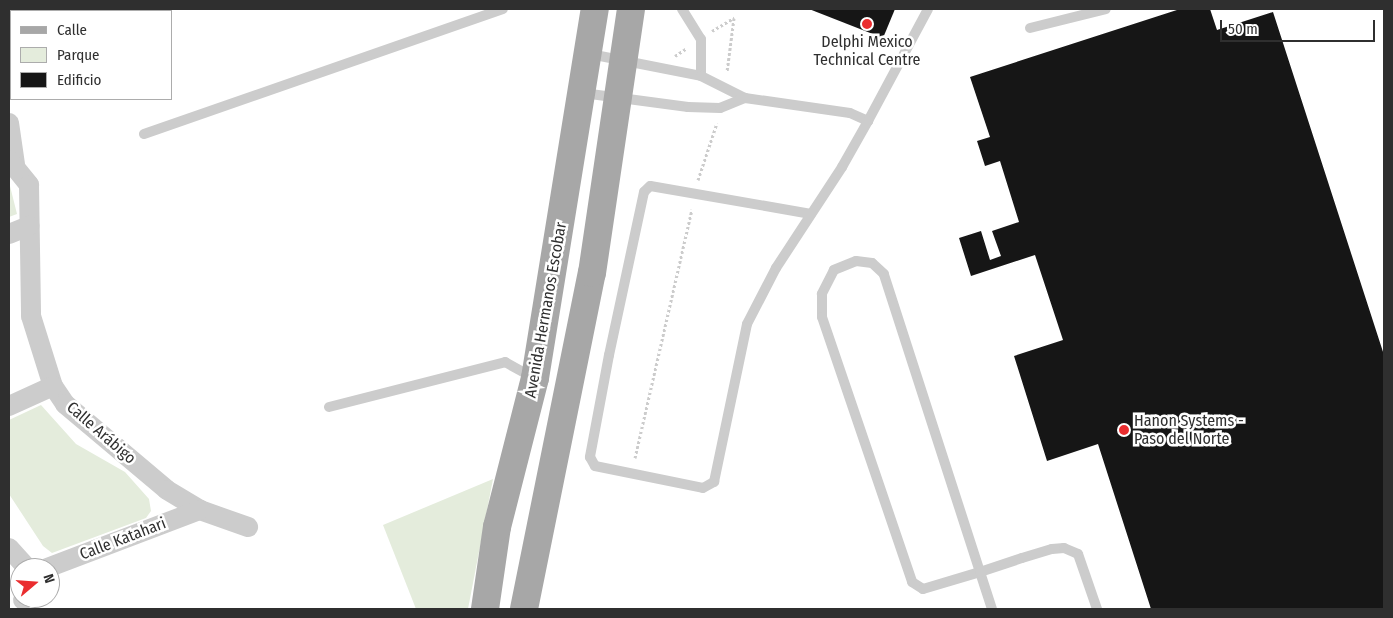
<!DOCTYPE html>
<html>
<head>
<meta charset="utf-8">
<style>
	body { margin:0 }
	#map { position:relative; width:1393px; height:618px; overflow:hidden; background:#fff; font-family:"Fira Sans Condensed",sans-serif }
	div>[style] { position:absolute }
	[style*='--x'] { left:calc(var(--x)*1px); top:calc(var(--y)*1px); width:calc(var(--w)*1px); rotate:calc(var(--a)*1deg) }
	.green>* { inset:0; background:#e4ecdc }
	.building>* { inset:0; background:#161616 }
	.path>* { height:3px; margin-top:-1.5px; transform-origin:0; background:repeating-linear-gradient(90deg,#ccc 0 2.5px,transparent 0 5px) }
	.service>* { height:10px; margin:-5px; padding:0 5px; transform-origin:5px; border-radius:5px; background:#ccc }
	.minor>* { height:20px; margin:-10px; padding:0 10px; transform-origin:10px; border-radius:10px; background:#ccc }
	.primary>* { height:28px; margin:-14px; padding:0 14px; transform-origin:14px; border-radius:14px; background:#a7a7a7 }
	.dots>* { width:14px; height:14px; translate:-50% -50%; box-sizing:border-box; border:2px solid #fff; border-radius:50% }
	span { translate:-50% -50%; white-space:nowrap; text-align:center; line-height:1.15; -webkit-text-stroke:5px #fff; paint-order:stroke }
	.poi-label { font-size:16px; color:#2f2f2f }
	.left { translate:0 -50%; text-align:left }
	.street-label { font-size:16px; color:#2f2f2f }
	.frame { position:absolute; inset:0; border:10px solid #2f2f2f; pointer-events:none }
	.legend { position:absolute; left:10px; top:10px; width:162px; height:90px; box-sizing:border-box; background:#fff; border:1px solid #acacac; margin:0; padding:6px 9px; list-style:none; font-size:15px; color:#2f2f2f }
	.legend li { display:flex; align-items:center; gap:10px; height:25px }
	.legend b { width:25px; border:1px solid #acacac }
	.north { position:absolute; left:10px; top:558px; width:50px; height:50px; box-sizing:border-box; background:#fff; border:1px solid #acacac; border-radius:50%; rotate:72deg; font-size:14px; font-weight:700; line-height:20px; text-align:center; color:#2f2f2f }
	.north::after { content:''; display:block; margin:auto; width:18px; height:22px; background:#ea2d2f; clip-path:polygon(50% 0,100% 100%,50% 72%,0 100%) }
	.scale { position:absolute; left:1220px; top:20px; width:155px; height:22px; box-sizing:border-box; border:2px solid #2f2f2f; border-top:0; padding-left:6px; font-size:15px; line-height:18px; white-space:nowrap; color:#2f2f2f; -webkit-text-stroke:4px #fff; paint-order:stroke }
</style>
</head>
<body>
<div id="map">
	<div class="green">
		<i style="clip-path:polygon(9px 182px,17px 214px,9px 217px)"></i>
		<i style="clip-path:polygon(41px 405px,76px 444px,125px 472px,149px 499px,151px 511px,146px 518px,52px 553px,43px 546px,9px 494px,9px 420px)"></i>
		<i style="clip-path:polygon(493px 479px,468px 609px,416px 609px,383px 525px)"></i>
	</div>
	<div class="building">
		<i style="clip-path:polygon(809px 9px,895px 9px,883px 38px)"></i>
		<i style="clip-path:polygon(1180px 9px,1210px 9px,1217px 30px,1273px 12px,1384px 355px,1384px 609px,1151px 609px,1098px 444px,1047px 461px,1014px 356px,1063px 340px,1035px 255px,971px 276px,959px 238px,981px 231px,990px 260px,1001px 256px,992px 231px,1019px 222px,1000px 161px,985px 166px,977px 141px,990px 137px,970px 77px)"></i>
	</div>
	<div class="path">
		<i style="--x:712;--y:31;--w:26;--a:-31"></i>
		<i style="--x:734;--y:18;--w:54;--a:97.4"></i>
		<i style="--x:675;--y:56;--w:14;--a:-34"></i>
		<i style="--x:698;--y:180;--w:60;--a:-71.6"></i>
		<i style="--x:635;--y:458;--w:255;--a:-77.1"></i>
	</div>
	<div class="service">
		<i style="--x:682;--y:9;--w:36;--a:58"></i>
		<i style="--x:701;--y:39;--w:37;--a:90"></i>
		<i style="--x:1030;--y:28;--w:78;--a:-14"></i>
		<i style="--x:590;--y:54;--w:113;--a:11.2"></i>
		<i style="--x:701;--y:76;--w:49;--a:26.6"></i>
		<i style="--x:745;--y:98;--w:106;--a:8.1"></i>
		<i style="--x:850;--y:113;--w:20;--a:24"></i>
		<i style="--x:868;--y:121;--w:127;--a:-61.8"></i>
		<i style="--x:583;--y:93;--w:106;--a:7.6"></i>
		<i style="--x:688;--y:107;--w:32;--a:2"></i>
		<i style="--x:720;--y:108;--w:27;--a:-22"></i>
		<i style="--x:144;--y:134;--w:380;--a:-19.2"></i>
		<i style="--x:811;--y:214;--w:163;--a:-170.1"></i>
		<i style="--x:650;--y:186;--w:8;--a:135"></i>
		<i style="--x:644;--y:192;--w:167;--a:102.1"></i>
		<i style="--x:609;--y:355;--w:104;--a:100.6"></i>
		<i style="--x:590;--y:457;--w:10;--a:61"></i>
		<i style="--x:595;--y:466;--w:110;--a:11.5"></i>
		<i style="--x:703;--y:488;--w:13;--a:-29"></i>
		<i style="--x:714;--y:482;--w:161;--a:-78.2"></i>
		<i style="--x:747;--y:324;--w:63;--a:-62.6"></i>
		<i style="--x:776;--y:268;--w:121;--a:-56.8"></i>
		<i style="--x:842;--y:167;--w:53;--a:-60.5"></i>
		<i style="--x:329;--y:407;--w:182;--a:-14.3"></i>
		<i style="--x:505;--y:362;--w:33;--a:29"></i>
		<i style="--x:992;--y:609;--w:39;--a:-108"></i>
		<i style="--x:980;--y:572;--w:313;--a:-107.9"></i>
		<i style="--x:884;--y:274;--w:16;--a:-137"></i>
		<i style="--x:872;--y:263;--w:16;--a:-173"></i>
		<i style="--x:856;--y:261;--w:24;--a:158"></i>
		<i style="--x:834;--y:270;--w:27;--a:117"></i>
		<i style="--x:822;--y:294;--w:23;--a:90"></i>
		<i style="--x:822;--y:317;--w:280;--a:71.2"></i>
		<i style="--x:912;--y:582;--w:13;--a:32"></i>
		<i style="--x:923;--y:589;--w:59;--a:-16.6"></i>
		<i style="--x:980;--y:572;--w:44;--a:-18.4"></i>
		<i style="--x:1022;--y:558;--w:31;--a:-17"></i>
		<i style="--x:1052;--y:549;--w:12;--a:-5"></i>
		<i style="--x:1064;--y:548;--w:15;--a:23"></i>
		<i style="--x:1078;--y:554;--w:58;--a:70.9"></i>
	</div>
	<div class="minor">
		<i style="--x:9;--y:123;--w:41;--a:81.7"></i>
		<i style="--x:9;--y:160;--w:32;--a:51"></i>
		<i style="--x:29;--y:185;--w:131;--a:89.1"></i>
		<i style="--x:31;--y:316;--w:73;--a:72.6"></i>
		<i style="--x:53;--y:386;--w:22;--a:56"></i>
		<i style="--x:65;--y:404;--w:133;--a:40.1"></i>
		<i style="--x:167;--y:490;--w:39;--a:31"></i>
		<i style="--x:200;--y:510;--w:51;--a:19.5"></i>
		<i style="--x:9;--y:234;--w:22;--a:-22"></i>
		<i style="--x:9;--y:406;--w:48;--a:-24.4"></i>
		<i style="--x:9;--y:548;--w:27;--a:48"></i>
		<i style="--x:47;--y:568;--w:164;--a:-20.8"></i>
		<i style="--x:23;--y:600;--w:2;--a:-63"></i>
	</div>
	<div class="primary">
		<i style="--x:485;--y:609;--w:83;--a:-81.7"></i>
		<i style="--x:497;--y:527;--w:154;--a:-75.7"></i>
		<i style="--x:535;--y:378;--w:374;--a:-80.8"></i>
		<i style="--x:524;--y:609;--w:343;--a:-78.6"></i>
		<i style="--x:592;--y:273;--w:267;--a:-81.6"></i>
	</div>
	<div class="dots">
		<i style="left:867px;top:24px;background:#ea2d2f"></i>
		<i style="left:1124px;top:430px;background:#ea2d2f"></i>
	</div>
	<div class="poi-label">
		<span style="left:867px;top:51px">Delphi Mexico<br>Technical Centre</span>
		<span class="left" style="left:1134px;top:430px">Hanon Systems -<br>Paso del Norte</span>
	</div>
	<div class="street-label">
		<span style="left:546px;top:310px;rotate:-80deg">Avenida Hermanos Escobar</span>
		<span style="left:101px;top:433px;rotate:41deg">Calle Arábigo</span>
		<span style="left:123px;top:539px;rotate:-21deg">Calle Katahari</span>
	</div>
	<div class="frame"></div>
	<ul class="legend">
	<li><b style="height:6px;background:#a7a7a7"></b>Calle</li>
	<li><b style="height:14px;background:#e4ecdc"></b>Parque</li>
	<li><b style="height:14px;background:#161616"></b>Edificio</li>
	</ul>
	<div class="north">N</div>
	<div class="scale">50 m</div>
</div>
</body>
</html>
